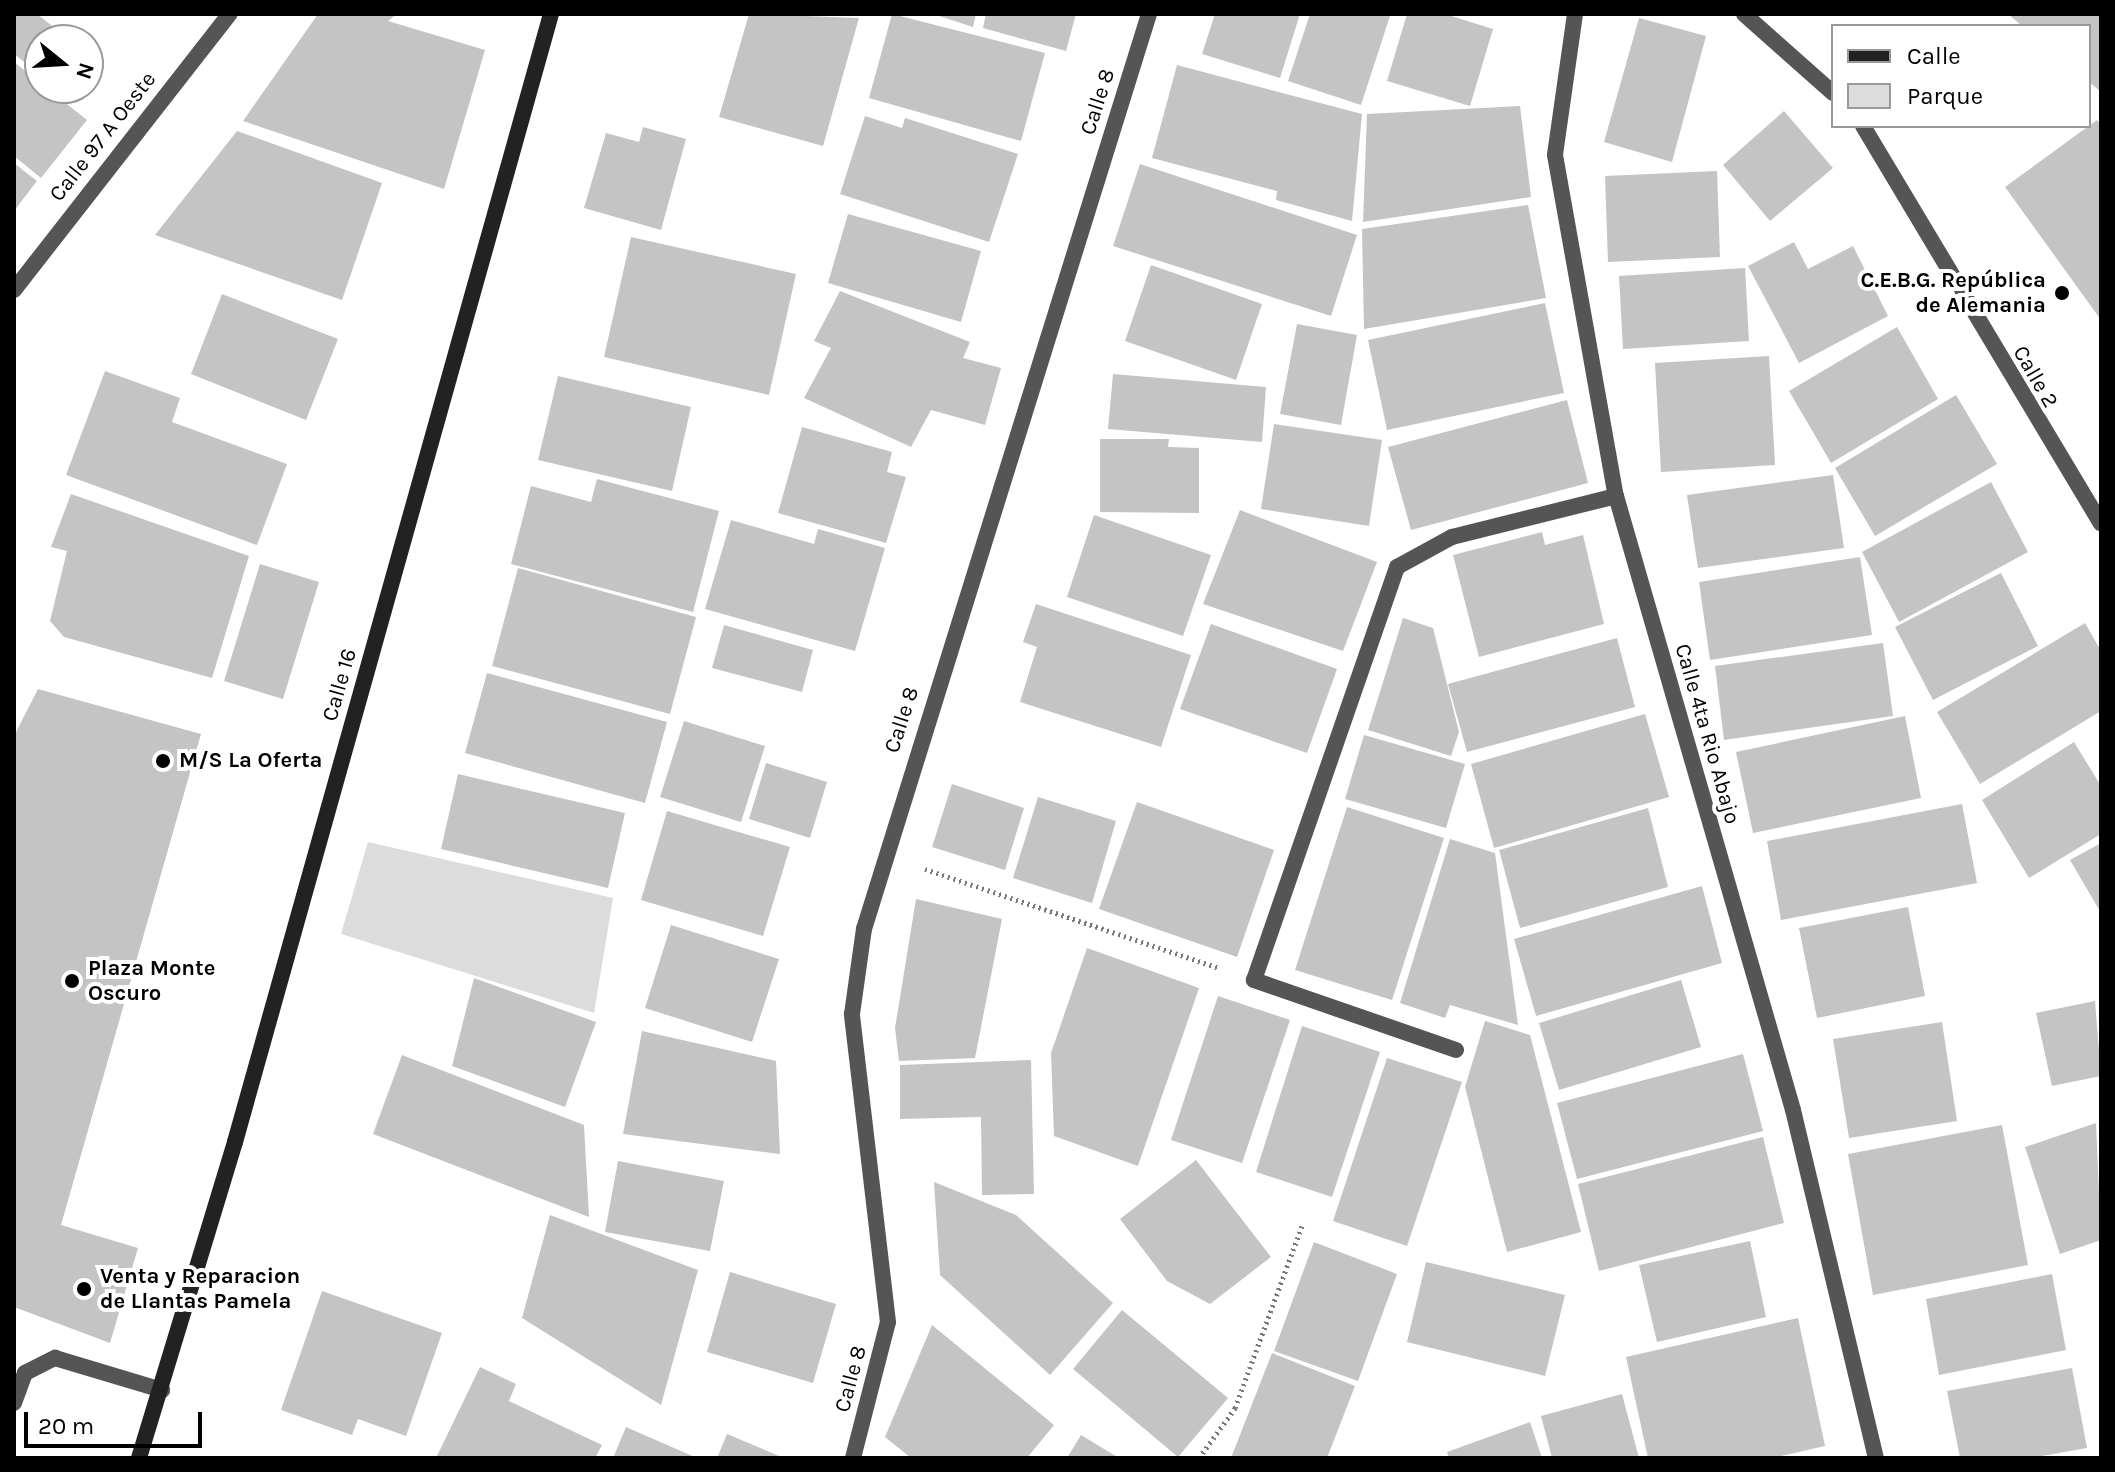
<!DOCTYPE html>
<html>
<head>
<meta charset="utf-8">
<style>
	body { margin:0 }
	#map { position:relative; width:2115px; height:1472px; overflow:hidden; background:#fff; font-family:Karla,sans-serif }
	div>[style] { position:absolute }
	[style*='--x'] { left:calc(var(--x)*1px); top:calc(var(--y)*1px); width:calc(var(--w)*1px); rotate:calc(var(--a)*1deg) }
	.green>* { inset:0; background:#dcdcdc }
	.building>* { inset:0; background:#c4c4c4 }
	.path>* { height:5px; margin-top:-2.5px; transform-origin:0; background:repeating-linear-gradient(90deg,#777 0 2px,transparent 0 6px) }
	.lane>* { height:16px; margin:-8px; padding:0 8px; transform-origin:8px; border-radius:8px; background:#555 }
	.street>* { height:16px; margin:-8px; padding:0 8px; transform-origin:8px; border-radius:8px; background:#555 }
	.secondary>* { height:16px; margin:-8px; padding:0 8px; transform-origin:8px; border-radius:8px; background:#222 }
	.dots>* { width:22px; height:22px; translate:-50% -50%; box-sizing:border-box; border:4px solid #fff; border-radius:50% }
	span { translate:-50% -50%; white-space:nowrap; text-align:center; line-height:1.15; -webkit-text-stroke:8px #fff; paint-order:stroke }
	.street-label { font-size:22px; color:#000 }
	.poi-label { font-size:22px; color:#000; font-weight:700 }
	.right { translate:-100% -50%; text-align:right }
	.left { translate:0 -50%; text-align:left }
	.frame { position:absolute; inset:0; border:16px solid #000; pointer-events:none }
	.legend { position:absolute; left:1831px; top:24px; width:260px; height:104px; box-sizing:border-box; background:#fff; border:2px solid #999; margin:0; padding:10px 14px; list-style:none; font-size:24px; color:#000 }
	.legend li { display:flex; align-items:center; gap:16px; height:40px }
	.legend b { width:40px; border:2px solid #999 }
	.north { position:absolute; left:24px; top:24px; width:80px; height:80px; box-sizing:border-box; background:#fff; border:2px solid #999; border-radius:50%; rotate:108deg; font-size:22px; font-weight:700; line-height:32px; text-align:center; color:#000 }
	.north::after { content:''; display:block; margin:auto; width:28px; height:36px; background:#000; clip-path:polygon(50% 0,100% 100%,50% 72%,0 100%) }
	.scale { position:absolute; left:24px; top:1412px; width:178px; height:36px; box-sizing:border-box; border:4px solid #000; border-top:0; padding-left:10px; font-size:24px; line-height:28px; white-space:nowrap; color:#000; -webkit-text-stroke:6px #fff; paint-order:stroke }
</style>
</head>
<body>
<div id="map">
	<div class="green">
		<i style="clip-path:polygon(368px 842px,613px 898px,594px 1013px,341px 934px)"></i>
	</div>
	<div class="building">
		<i style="clip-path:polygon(14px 14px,37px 14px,70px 40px,40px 40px,40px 74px,14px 54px)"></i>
		<i style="clip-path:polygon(318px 14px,397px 14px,388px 21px,485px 50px,444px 189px,243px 121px)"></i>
		<i style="clip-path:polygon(749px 14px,859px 18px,823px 146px,719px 117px)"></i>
		<i style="clip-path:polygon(892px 14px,1045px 53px,1021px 141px,869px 98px)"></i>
		<i style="clip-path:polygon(933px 14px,976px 14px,973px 27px)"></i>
		<i style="clip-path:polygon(986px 14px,1076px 14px,1066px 51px,983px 28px)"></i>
		<i style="clip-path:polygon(1215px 14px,1300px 14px,1280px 78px,1202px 54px)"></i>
		<i style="clip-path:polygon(1310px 14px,1390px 16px,1361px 105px,1288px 81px)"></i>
		<i style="clip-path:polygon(1407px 14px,1445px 14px,1493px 29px,1470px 106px,1387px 81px)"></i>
		<i style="clip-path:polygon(2008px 14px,2101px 14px,2101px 92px,2089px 82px,2089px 26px,2022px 26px)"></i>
		<i style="clip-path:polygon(1639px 18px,1706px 36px,1672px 162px,1604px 142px)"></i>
		<i style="clip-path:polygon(88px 54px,104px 67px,88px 87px)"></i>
		<i style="clip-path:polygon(14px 62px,87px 120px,41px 178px,14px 156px)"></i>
		<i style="clip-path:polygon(1177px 65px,1362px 114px,1352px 221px,1276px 200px,1277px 191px,1152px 158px)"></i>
		<i style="clip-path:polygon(57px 88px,87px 88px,76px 103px)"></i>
		<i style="clip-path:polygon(1520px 106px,1531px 197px,1363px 222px,1367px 114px)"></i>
		<i style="clip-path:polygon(1784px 111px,1833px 168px,1770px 221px,1723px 165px)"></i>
		<i style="clip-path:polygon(865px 116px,902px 128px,905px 118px,1018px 154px,989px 242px,840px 194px)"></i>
		<i style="clip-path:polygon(2097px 120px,2101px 125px,2101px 320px,2005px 187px)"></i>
		<i style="clip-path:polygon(643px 127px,686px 139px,661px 230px,584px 208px,606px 133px,639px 142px)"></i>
		<i style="clip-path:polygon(237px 131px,382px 183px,342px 300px,155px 235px)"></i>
		<i style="clip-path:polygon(14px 163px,37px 181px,14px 211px)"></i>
		<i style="clip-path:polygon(1140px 164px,1357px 235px,1331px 316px,1113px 246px)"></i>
		<i style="clip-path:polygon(1717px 171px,1720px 257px,1608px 262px,1605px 176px)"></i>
		<i style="clip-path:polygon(1528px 205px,1546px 298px,1364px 329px,1362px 229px)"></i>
		<i style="clip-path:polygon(848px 214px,981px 251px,961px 322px,828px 283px)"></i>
		<i style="clip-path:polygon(631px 237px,796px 274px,769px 395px,604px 357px)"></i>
		<i style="clip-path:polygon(1794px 242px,1808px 269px,1853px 246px,1888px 316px,1799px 363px,1748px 266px)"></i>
		<i style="clip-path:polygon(1151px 265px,1262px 304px,1236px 380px,1125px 341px)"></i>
		<i style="clip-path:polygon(1745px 268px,1749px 341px,1623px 349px,1619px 276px)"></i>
		<i style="clip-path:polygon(840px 291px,970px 342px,963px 358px,1001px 368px,985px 425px,931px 410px,911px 447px,804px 398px,831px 348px,814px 341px)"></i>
		<i style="clip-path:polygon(222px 294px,338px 339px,306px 420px,191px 374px)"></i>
		<i style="clip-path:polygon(1545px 303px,1564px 393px,1387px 430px,1368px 340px)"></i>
		<i style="clip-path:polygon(1297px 324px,1357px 335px,1341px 425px,1280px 414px)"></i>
		<i style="clip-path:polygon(1897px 327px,1938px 399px,1831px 463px,1789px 391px)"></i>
		<i style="clip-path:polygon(1769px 356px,1775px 465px,1661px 472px,1655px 363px)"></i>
		<i style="clip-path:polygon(105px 371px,180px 398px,172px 422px,287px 464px,257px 545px,66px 475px)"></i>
		<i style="clip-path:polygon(1113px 374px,1266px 387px,1262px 442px,1108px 429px)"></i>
		<i style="clip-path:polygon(558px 376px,691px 407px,672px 491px,538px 460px)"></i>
		<i style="clip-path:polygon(1956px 395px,1997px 464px,1875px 536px,1835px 468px)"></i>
		<i style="clip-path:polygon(1567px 400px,1588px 483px,1411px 530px,1388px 447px)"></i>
		<i style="clip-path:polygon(1274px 424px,1382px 440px,1369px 526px,1261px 509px)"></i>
		<i style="clip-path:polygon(802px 427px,892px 452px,887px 472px,906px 477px,886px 543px,778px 513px)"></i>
		<i style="clip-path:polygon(1100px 439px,1169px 439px,1168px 447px,1199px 448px,1199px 513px,1100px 512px)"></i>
		<i style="clip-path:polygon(1833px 475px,1844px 548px,1698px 568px,1687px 495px)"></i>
		<i style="clip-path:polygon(597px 479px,719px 511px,693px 612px,511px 564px,531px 486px,591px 502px)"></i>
		<i style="clip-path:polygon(1991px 482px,2028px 552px,1899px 622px,1862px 552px)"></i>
		<i style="clip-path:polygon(71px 494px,249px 556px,212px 678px,64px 637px,50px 621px,67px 551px,51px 547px)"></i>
		<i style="clip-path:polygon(1240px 510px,1377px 562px,1343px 651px,1203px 604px)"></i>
		<i style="clip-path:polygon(1094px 515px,1211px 555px,1183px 636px,1067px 597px)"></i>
		<i style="clip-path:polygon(731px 520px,814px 544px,818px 529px,885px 548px,855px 651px,705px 609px)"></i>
		<i style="clip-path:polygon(1542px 532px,1545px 545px,1583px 535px,1604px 624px,1479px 657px,1453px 555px)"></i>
		<i style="clip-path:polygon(1860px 557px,1872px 635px,1710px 660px,1699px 582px)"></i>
		<i style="clip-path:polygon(260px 564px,319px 582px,283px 699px,224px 681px)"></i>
		<i style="clip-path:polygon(518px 568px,696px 617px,670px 714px,492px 666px)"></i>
		<i style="clip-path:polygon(2001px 573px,2038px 646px,1933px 700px,1895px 627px)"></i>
		<i style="clip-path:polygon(1036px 604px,1191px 655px,1161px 747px,1020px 702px,1037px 647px,1023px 642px)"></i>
		<i style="clip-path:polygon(1403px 618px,1433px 628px,1459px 732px,1451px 756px,1368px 730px)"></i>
		<i style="clip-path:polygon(2085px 623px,2101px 651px,2101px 711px,1980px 784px,1937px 712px)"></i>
		<i style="clip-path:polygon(1211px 624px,1337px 669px,1307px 753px,1180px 709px)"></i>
		<i style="clip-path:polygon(724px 625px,813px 650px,802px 692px,712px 668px)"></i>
		<i style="clip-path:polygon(1617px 638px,1635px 707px,1467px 752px,1448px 684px)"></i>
		<i style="clip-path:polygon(1883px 643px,1893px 716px,1724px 740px,1715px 666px)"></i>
		<i style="clip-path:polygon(487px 673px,667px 722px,645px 803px,465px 753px)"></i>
		<i style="clip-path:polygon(38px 689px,201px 734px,61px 1225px,138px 1248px,110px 1343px,14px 1307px,14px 736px)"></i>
		<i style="clip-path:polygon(1645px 714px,1669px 797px,1494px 848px,1471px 764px)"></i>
		<i style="clip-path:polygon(1905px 716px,1921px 798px,1753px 833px,1736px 752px)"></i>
		<i style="clip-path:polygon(684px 721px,765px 746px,741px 822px,660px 797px)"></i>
		<i style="clip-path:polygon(1364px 735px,1465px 764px,1446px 828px,1345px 799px)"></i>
		<i style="clip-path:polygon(2074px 742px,2101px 786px,2101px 834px,2029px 878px,1982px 800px)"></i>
		<i style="clip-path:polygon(766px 763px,827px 782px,810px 838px,749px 819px)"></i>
		<i style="clip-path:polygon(458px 774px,625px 813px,608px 888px,441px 849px)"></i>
		<i style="clip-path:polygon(952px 784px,1024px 808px,1005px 870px,932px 847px)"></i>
		<i style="clip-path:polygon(1038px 797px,1116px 821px,1092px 903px,1013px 878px)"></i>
		<i style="clip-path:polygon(1137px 802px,1274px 850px,1237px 957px,1099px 909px)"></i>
		<i style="clip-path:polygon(1962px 804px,1977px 883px,1781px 920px,1767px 841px)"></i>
		<i style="clip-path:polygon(1347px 807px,1444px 838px,1392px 1000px,1295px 970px)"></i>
		<i style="clip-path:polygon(1648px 808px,1668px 887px,1520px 928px,1499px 850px)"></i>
		<i style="clip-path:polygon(667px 811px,790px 847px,763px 936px,641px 900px)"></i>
		<i style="clip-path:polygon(1450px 839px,1495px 853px,1518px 1025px,1450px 1005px,1445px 1018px,1400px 1003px)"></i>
		<i style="clip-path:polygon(2101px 843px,2101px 913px,2070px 860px)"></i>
		<i style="clip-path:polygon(1702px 886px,1722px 963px,1536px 1016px,1514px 939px)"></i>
		<i style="clip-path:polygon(916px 899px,1002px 919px,975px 1058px,899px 1061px,895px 1028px)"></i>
		<i style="clip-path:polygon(1908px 907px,1925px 996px,1817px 1018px,1799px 928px)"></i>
		<i style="clip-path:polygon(671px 925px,779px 959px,752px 1042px,645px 1008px)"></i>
		<i style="clip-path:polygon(1087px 948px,1199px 988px,1138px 1166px,1054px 1136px,1051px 1053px)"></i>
		<i style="clip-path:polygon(474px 978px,596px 1022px,565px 1107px,452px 1066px)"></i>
		<i style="clip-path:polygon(1681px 980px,1701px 1047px,1559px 1090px,1539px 1023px)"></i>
		<i style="clip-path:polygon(1218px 996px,1290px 1020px,1242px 1163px,1171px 1140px)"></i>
		<i style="clip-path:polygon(2095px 1001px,2101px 1076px,2052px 1086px,2036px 1013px)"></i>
		<i style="clip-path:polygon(1485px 1021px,1530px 1035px,1581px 1232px,1507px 1252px,1465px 1087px)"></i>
		<i style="clip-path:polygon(1942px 1022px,1957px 1121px,1849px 1138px,1833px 1039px)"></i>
		<i style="clip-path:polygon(1302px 1026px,1380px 1052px,1332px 1197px,1256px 1172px)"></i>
		<i style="clip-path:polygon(642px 1031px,776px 1061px,780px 1154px,623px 1134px)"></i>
		<i style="clip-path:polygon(1743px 1054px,1763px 1131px,1577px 1179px,1557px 1103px)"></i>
		<i style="clip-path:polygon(402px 1055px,584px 1125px,589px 1217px,373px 1134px)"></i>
		<i style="clip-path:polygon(1387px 1058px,1462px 1082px,1407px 1246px,1333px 1221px)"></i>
		<i style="clip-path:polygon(1031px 1060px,1034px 1194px,982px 1195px,981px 1117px,900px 1119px,900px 1065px)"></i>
		<i style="clip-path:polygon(2096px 1123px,2101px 1240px,2060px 1254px,2025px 1147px)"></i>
		<i style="clip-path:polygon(2002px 1125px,2028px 1265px,1873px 1295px,1848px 1154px)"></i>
		<i style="clip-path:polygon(1763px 1137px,1784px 1223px,1599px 1271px,1578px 1184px)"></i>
		<i style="clip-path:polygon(1196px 1160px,1271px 1257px,1210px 1304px,1167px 1281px,1120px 1219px)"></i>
		<i style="clip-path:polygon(618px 1161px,724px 1181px,710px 1251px,605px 1232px)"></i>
		<i style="clip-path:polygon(934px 1182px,1016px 1215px,1113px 1303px,1050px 1375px,940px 1275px)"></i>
		<i style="clip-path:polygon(550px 1215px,698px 1270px,661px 1405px,522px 1318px)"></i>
		<i style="clip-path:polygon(1750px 1241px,1766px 1317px,1657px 1342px,1639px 1265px)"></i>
		<i style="clip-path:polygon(1314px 1242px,1397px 1274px,1358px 1381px,1274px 1351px)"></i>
		<i style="clip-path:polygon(1426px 1262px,1565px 1295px,1545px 1376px,1407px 1342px)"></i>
		<i style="clip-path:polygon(730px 1272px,836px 1304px,813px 1383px,707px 1352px)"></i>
		<i style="clip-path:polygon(2052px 1274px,2066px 1350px,1939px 1375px,1926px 1299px)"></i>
		<i style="clip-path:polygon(322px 1291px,442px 1333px,406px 1436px,358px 1419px,352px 1435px,281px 1410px)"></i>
		<i style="clip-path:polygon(1122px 1310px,1228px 1398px,1178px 1457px,1073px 1369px)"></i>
		<i style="clip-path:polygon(1798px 1318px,1825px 1446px,1773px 1458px,1648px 1458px,1626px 1357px)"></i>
		<i style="clip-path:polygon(932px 1325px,1054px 1425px,1027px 1458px,911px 1458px,885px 1437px)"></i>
		<i style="clip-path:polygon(1272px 1353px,1355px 1386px,1327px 1458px,1231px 1458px)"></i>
		<i style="clip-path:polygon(480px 1367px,516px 1384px,509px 1401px,602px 1445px,595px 1458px,436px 1458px)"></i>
		<i style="clip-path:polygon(2072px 1368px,2087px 1448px,2031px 1458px,1960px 1458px,1947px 1391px)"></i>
		<i style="clip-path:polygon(1622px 1394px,1639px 1458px,1552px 1458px,1541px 1416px)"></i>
		<i style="clip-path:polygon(1530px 1422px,1542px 1458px,1449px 1458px,1447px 1452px)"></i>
		<i style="clip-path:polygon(626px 1427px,697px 1458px,613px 1458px)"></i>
		<i style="clip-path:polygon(727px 1434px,784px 1458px,717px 1458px)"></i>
		<i style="clip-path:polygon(1081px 1435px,1119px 1458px,1067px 1458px)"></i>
	</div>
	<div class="path">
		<i style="--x:925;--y:869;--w:310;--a:18.6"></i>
		<i style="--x:1199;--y:1458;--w:62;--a:-54.2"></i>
		<i style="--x:1235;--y:1408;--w:194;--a:-69.8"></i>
	</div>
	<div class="lane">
		<i style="--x:14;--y:1403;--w:32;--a:-70"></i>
		<i style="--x:25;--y:1373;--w:34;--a:-27"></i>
		<i style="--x:55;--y:1358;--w:112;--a:16.7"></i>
	</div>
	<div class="street">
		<i style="--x:1575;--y:14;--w:142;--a:98.1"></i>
		<i style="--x:1555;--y:155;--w:346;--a:79.9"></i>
		<i style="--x:1616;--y:496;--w:639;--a:73.92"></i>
		<i style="--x:1793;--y:1110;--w:358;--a:76.6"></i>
		<i style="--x:1744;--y:14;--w:119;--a:41.6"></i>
		<i style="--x:1863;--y:126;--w:463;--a:59.1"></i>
		<i style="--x:14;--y:290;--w:350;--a:-52"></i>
		<i style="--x:1456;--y:1050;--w:214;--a:-160.9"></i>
		<i style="--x:1254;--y:980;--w:437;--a:-70.9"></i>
		<i style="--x:1397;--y:567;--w:63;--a:-28.6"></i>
		<i style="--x:1452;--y:537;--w:169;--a:-14"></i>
		<i style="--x:853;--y:1458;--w:140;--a:-75.6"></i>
		<i style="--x:888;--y:1322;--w:310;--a:-96.7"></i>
		<i style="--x:852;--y:1014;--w:86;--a:-82"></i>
		<i style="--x:864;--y:929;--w:958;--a:-72.7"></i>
	</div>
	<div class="secondary">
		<i style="--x:139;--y:1458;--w:330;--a:-73.1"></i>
		<i style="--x:235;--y:1142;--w:1171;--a:-74.35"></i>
	</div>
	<div class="dots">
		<i style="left:2062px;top:293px;background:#000"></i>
		<i style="left:163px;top:761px;background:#000"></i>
		<i style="left:72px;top:981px;background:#000"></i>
		<i style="left:84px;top:1289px;background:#000"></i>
	</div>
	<div class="street-label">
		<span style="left:1098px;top:102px;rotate:-72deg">Calle 8</span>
		<span style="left:103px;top:137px;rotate:-52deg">Calle 97 A Oeste</span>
		<span style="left:2035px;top:377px;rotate:60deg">Calle 2</span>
		<span style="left:340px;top:685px;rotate:-74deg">Calle 16</span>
		<span style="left:902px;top:720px;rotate:-72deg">Calle 8</span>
		<span style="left:1707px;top:734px;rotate:74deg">Calle 4ta Rio Abajo</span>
		<span style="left:851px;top:1379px;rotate:-75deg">Calle 8</span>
	</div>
	<div class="poi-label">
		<span class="right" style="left:2046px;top:293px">C.E.B.G. República<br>de Alemania</span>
		<span class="left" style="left:179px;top:761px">M/S La Oferta</span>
		<span class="left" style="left:88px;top:981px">Plaza Monte<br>Oscuro</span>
		<span class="left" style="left:100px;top:1289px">Venta y Reparacion<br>de Llantas Pamela</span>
	</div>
	<div class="frame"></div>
	<ul class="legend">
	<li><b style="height:10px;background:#222"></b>Calle</li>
	<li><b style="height:22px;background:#dcdcdc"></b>Parque</li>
	</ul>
	<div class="north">N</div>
	<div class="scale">20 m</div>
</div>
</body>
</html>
